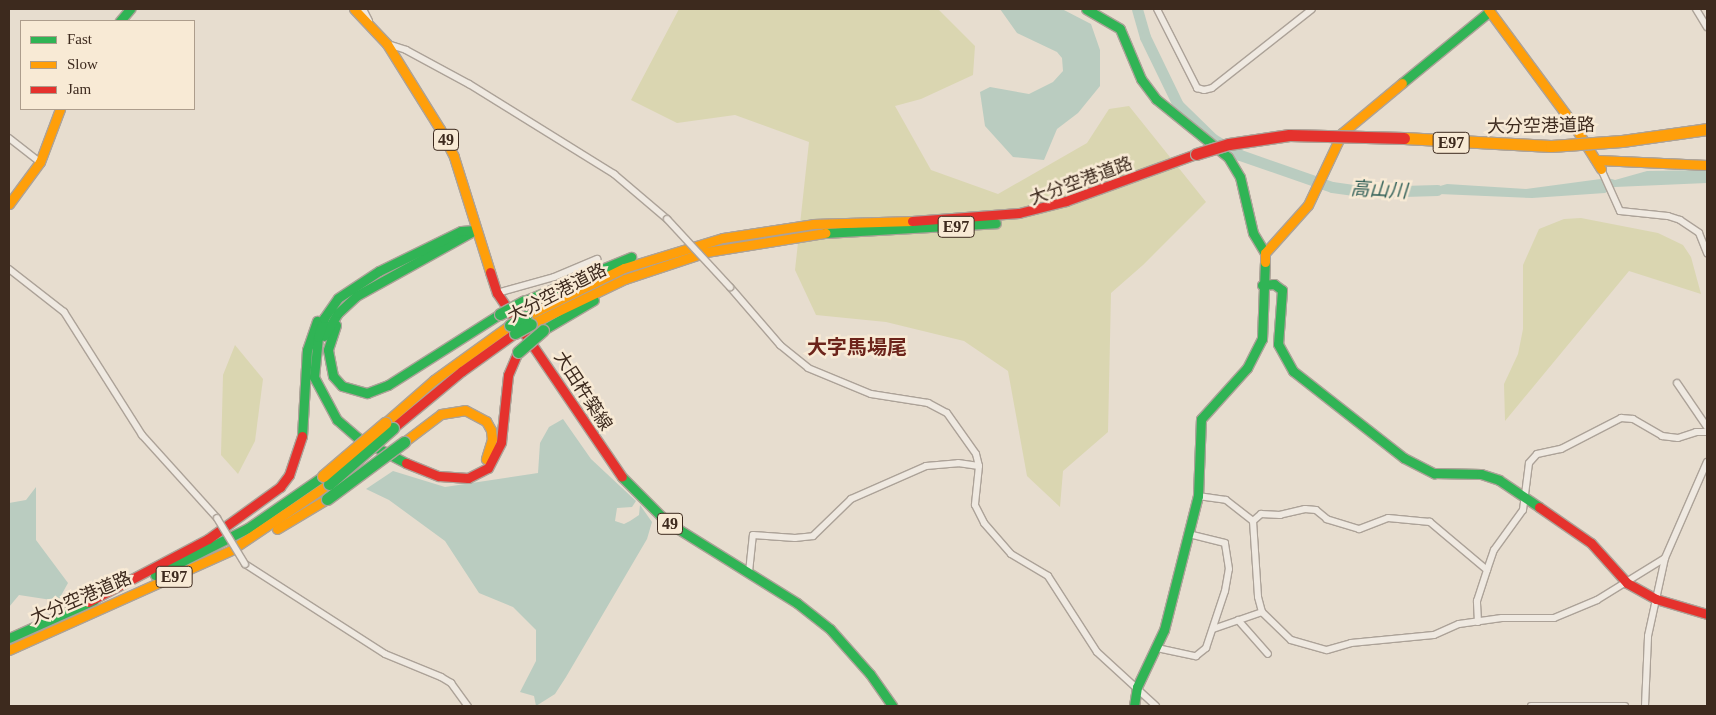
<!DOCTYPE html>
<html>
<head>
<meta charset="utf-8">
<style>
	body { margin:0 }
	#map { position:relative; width:1716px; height:715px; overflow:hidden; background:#e7ddcf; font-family:"Times New Roman","Noto Sans JP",serif }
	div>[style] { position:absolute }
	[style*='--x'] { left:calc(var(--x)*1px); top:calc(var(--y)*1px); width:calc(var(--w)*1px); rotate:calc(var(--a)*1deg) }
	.green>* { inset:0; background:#dad6b1 }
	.water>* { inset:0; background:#baccc0 }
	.river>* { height:11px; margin:-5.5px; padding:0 5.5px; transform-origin:5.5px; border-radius:5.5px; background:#baccc0 }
	.roads { filter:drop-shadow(1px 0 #aca298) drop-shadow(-1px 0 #aca298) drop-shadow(0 1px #aca298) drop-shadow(0 -1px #aca298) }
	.street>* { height:6px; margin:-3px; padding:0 3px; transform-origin:3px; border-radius:3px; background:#efe9e1 }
	.fast>* { height:9px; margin:-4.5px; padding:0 4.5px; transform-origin:4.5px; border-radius:4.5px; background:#30b455 }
	.slow>* { height:9px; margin:-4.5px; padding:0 4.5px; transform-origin:4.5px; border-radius:4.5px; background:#ff9f0a }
	.jam>* { height:9px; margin:-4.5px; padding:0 4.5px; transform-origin:4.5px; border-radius:4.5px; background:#e5322d }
	.bridges { filter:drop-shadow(1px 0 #aca298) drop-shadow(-1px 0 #aca298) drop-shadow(0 1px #aca298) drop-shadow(0 -1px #aca298) }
	.street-bridge>* { height:6px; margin:-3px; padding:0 3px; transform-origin:3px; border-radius:3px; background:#efe9e1 }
	.fast-bridge>* { height:11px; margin:-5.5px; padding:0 5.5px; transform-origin:5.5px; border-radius:5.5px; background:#30b455 }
	.slow-bridge>* { height:11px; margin:-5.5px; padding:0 5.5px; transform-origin:5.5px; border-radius:5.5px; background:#ff9f0a }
	.jam-bridge>* { height:11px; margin:-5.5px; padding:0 5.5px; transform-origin:5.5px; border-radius:5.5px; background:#e5322d }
	span { translate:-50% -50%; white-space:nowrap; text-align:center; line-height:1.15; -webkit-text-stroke:5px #f8ead5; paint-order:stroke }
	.shield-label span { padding:1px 4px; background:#f8ead5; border:1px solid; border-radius:4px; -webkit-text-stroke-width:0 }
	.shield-label { font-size:16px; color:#3d2a1e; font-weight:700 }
	.street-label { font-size:18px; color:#3d2a1e }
	.water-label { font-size:19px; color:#2d5d55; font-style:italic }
	.quarter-label { font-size:20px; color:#6c241b; font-weight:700 }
	.frame { position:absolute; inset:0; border:10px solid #3d2a1e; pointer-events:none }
	.legend { position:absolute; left:20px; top:20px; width:175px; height:90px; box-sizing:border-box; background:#f8ead5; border:1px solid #ad9d8c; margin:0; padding:6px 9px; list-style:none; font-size:15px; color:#3d2a1e }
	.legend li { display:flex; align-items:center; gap:10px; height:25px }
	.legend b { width:25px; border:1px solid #ad9d8c }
</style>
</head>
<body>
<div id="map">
	<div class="green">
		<i style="clip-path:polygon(679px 9px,938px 9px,975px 46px,973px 75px,921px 99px,895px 106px,931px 170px,998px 194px,1087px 143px,1109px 109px,1129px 106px,1206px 202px,1143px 265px,1111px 293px,1108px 432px,1063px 471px,1060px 507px,1027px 476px,1008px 371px,964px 341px,886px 322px,816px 315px,795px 270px,809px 142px,735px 115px,677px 123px,631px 100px)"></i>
		<i style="clip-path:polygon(1581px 218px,1658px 233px,1683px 245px,1691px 257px,1701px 294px,1629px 271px,1505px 421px,1504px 384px,1518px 354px,1523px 329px,1523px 265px,1539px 229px,1564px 219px)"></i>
		<i style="clip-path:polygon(235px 345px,263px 379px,255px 441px,238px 474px,221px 455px,223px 375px)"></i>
	</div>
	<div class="water">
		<i style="clip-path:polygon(1000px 9px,1062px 9px,1091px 24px,1100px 50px,1100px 86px,1078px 113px,1057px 129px,1044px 160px,1013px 157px,985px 126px,980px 92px,990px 87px,1029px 94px,1053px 82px,1063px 71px,1062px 58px,1057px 52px,1017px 33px)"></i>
		<i style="clip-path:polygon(1707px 170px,1707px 183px,1615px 187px,1605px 193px,1532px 198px,1416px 193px,1447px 184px,1526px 189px,1608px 178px,1615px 180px,1647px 171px)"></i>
		<i style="clip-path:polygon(563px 419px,591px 459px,636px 501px,632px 507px,617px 508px,615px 521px,624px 524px,630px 521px,639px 515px,640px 505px,652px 522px,647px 539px,566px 677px,555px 694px,536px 706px,534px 696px,520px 692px,536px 661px,536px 630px,513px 607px,479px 593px,445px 541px,389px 500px,366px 489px,393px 471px,445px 487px,538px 473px,540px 443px,549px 427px)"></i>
		<i style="clip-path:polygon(36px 487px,36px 540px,68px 583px,58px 601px,19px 595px,9px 607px,9px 503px,26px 500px)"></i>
	</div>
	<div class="river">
		<i style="--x:1137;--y:9;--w:29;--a:74"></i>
		<i style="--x:1145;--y:37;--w:76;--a:64.1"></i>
		<i style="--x:1178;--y:105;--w:49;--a:44.2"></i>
		<i style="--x:1213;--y:139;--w:31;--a:31"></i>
		<i style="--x:1240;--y:155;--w:97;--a:19.2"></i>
		<i style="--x:1332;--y:187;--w:37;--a:8"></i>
		<i style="--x:1369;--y:192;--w:68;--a:-1.7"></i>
	</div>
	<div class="roads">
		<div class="street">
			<i style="--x:363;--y:9;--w:13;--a:63"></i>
			<i style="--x:1157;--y:9;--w:89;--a:63.1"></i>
			<i style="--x:1197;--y:88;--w:7;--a:16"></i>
			<i style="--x:1204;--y:90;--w:8;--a:-14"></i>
			<i style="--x:1212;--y:88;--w:127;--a:-38.3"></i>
			<i style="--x:1696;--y:9;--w:21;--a:59"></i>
			<i style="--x:388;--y:44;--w:19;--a:18"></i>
			<i style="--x:406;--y:50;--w:72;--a:28.4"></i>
			<i style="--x:469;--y:84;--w:171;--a:31.8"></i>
			<i style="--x:614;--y:174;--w:70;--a:40.3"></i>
			<i style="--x:9;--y:138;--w:39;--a:38"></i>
			<i style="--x:1601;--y:169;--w:46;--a:65.7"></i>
			<i style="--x:1620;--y:211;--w:48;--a:5.9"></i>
			<i style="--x:1668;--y:216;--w:13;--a:18"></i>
			<i style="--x:1680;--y:220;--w:23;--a:34"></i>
			<i style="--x:1699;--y:233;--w:22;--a:68"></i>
			<i style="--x:9;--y:269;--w:70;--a:38"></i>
			<i style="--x:64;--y:312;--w:146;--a:57.6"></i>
			<i style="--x:142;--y:435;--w:112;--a:47.9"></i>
			<i style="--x:730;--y:287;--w:77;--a:49.2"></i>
			<i style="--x:780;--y:345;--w:36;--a:39"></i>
			<i style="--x:808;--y:368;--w:68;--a:22.4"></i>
			<i style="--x:871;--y:394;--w:58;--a:9"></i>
			<i style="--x:928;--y:403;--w:21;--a:28"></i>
			<i style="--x:947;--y:413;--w:50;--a:54.7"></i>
			<i style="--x:976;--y:454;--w:12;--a:76"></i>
			<i style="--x:979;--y:466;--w:39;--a:96"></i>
			<i style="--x:975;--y:505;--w:20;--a:63"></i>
			<i style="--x:984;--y:523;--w:41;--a:48.9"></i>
			<i style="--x:1011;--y:554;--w:43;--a:30.7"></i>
			<i style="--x:1048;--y:576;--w:90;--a:57.2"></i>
			<i style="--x:1097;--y:652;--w:80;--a:42.5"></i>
			<i style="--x:497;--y:293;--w:59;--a:-15.7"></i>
			<i style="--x:554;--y:277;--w:47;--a:-22.7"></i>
			<i style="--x:1677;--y:383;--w:53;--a:55.7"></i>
			<i style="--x:1198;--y:496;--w:28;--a:8"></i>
			<i style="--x:1226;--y:500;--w:34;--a:38"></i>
			<i style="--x:245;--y:564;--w:166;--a:32.7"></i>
			<i style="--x:385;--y:654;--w:61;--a:22.3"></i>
			<i style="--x:441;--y:677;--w:12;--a:31"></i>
			<i style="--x:451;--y:683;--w:29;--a:54"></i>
			<i style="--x:1487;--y:570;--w:75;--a:-139.9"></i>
			<i style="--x:1430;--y:522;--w:42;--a:-174.6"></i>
			<i style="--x:1388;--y:518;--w:31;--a:159"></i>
			<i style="--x:1359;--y:529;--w:34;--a:-163"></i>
			<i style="--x:1327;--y:519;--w:14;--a:-141"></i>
			<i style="--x:1316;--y:510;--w:11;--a:-175"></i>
			<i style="--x:1305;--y:509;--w:26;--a:167"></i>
			<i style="--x:1280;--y:515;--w:19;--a:-177"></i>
			<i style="--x:1261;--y:514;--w:11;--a:139"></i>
			<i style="--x:1253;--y:521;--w:76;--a:86.2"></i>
			<i style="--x:1258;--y:597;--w:16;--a:75"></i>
			<i style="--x:1262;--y:612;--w:40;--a:44"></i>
			<i style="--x:1291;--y:640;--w:37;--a:16"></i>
			<i style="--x:1327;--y:650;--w:25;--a:-16"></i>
			<i style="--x:1351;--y:643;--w:83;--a:-5.5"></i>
			<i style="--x:1434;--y:635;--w:27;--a:-24"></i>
			<i style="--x:1459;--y:624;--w:43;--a:-7.9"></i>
			<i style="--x:1502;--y:618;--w:52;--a:0"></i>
			<i style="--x:1554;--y:618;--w:47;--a:-22.7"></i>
			<i style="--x:1597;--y:600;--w:80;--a:-31.7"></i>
			<i style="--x:749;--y:572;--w:37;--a:-84"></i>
			<i style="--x:753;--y:535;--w:42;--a:4.1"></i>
			<i style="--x:795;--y:538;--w:18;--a:-6"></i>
			<i style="--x:813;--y:536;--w:53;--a:-44.2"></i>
			<i style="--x:851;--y:499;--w:82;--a:-23.7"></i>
			<i style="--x:926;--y:466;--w:32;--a:-5"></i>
			<i style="--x:958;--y:463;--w:21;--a:8"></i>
			<i style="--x:1238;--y:620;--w:45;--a:48.6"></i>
			<i style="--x:1478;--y:622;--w:21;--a:-93"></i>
			<i style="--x:1477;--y:601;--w:33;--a:-72"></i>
			<i style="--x:1487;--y:570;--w:21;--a:-71"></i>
			<i style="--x:1494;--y:550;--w:49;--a:-54.1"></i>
			<i style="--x:1523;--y:510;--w:47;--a:-82.7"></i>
			<i style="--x:1529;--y:463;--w:12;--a:-48"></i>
			<i style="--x:1537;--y:454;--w:25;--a:-12"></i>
			<i style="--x:1561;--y:449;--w:68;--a:-27.3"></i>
			<i style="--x:1621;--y:418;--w:12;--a:5"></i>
			<i style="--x:1633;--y:419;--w:34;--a:30"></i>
			<i style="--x:1662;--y:436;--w:16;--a:7"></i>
			<i style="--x:1678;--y:438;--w:19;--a:-18"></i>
			<i style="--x:1696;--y:432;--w:11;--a:0"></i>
			<i style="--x:1213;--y:629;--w:52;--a:-19.1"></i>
			<i style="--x:1157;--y:648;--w:40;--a:12"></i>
			<i style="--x:1196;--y:656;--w:13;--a:-39"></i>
			<i style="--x:1206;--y:648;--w:60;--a:-71.6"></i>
			<i style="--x:1225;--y:591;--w:22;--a:-80"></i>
			<i style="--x:1229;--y:569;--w:26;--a:-99"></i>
			<i style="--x:1225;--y:543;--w:37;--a:-166"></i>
			<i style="--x:1531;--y:706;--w:94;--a:0"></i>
			<i style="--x:1645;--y:706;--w:70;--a:-87.5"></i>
			<i style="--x:1648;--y:636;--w:80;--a:-77.7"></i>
			<i style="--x:1665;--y:558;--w:105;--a:-66.4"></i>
		</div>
		<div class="fast">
			<i style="--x:1086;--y:9;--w:39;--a:30"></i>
			<i style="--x:1120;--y:29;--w:54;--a:67.2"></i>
			<i style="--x:1141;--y:79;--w:25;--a:53"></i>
			<i style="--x:1156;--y:99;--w:92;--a:38.9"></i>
			<i style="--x:1228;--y:157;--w:23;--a:59"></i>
			<i style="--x:1240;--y:177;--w:57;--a:76.9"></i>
			<i style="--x:1253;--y:233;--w:23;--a:59"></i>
			<i style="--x:120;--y:21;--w:16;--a:-50"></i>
			<i style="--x:1402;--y:83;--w:114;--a:-39.3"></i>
			<i style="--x:825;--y:233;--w:171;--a:-3.3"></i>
			<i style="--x:1262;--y:285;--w:12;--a:-5"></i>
			<i style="--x:1274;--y:284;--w:10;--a:37"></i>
			<i style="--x:1282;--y:290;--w:54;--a:94.2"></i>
			<i style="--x:1278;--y:344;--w:31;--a:61"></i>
			<i style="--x:1293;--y:371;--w:141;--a:38.1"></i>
			<i style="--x:1404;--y:458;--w:34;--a:27"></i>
			<i style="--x:1434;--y:473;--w:47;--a:1.2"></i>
			<i style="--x:1481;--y:474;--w:19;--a:18"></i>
			<i style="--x:1499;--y:480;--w:48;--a:34"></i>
			<i style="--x:524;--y:301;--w:116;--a:-22.4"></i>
			<i style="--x:336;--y:325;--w:26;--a:108"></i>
			<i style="--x:328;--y:350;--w:26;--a:79"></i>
			<i style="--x:333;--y:376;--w:13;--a:48"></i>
			<i style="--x:342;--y:386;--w:26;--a:16"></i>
			<i style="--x:367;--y:393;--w:22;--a:-21"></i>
			<i style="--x:388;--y:385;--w:133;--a:-32.4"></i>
			<i style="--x:543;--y:330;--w:59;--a:-30.5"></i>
			<i style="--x:324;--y:336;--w:27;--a:-59"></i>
			<i style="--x:338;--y:313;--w:25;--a:-43"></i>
			<i style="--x:356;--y:296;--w:136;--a:-29"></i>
			<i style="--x:302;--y:436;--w:86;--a:-86.7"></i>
			<i style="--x:307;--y:350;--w:31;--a:-71"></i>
			<i style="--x:406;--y:463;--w:54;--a:-152.5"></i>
			<i style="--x:358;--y:438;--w:28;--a:-139"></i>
			<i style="--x:337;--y:420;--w:49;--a:-118.1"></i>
			<i style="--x:314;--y:377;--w:40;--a:-84.3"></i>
			<i style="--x:318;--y:337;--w:20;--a:-72"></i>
			<i style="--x:324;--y:318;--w:24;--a:-55"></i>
			<i style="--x:338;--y:298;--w:49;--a:-33.4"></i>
			<i style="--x:379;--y:271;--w:91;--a:-26"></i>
			<i style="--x:461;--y:231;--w:14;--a:-4"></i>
			<i style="--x:622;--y:477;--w:64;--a:45"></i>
			<i style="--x:667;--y:522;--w:153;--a:31.9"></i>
			<i style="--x:797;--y:603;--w:42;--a:38.2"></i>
			<i style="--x:830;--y:629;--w:60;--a:48.4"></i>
			<i style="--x:870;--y:674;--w:39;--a:55"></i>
			<i style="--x:155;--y:575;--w:104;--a:-26.8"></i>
			<i style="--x:248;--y:528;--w:91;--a:-34.7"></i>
			<i style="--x:9;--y:638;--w:93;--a:-24.1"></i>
			<i style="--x:1134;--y:706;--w:19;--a:-81"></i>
			<i style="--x:1137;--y:687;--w:63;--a:-64.7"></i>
			<i style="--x:1164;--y:630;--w:138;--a:-75.8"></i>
			<i style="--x:1198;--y:496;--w:77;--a:-87.8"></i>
			<i style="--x:1201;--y:419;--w:69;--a:-48"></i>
			<i style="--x:1247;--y:368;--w:33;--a:-63"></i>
			<i style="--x:1262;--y:339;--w:77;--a:-87.8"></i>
		</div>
		<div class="slow">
			<i style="--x:354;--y:9;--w:48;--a:46.7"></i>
			<i style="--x:387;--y:44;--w:100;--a:58.1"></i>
			<i style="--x:440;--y:129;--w:31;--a:63"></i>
			<i style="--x:454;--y:157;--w:121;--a:72.6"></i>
			<i style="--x:1488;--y:9;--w:143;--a:53.5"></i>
			<i style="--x:1573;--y:124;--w:53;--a:58.1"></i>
			<i style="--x:1598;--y:160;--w:109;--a:2.6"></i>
			<i style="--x:9;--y:204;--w:52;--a:-53.6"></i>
			<i style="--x:40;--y:162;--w:57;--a:-69.3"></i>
			<i style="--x:1265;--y:262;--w:9;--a:-90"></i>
			<i style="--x:1265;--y:253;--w:64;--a:-48.1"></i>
			<i style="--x:1308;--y:205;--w:80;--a:-64.7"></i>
			<i style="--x:1342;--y:133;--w:78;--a:-39.8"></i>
			<i style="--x:526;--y:316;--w:109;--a:-26.1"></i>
			<i style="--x:624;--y:268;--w:103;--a:-16.9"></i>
			<i style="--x:723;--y:238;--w:91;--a:-8.8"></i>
			<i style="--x:813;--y:224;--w:99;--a:-1.7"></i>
			<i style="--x:531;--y:324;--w:104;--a:-25.6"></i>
			<i style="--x:625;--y:279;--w:85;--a:-18.4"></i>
			<i style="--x:706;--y:252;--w:121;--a:-9.1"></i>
			<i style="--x:385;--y:423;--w:65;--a:-41.3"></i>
			<i style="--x:434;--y:380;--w:94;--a:-35.9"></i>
			<i style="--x:404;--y:442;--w:46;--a:-37.1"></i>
			<i style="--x:441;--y:414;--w:24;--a:-9"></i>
			<i style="--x:465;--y:410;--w:24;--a:28"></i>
			<i style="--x:486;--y:421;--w:10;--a:61"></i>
			<i style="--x:491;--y:430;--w:9;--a:84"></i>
			<i style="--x:492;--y:439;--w:21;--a:107"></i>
			<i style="--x:277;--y:529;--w:58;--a:-31"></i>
			<i style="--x:9;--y:650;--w:243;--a:-24.2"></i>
			<i style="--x:231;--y:550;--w:118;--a:-34"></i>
		</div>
		<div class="jam">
			<i style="--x:912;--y:221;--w:107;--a:-4.3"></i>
			<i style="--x:1019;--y:213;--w:49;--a:-14.3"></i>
			<i style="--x:1066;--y:201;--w:138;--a:-19.9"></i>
			<i style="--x:490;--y:272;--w:22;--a:72"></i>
			<i style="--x:497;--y:293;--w:222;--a:55.8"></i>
			<i style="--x:393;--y:428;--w:89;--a:-39.6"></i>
			<i style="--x:462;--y:371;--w:65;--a:-35.6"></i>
			<i style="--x:406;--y:463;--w:35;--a:22"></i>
			<i style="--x:439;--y:476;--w:29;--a:4"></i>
			<i style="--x:468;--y:478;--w:22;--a:-27"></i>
			<i style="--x:488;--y:468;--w:29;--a:-63"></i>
			<i style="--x:501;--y:442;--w:67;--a:-84"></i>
			<i style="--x:508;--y:375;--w:25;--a:-67"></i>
			<i style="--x:1539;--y:507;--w:63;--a:34.7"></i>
			<i style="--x:1591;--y:543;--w:54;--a:48"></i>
			<i style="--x:1627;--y:583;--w:33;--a:29"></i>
			<i style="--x:1656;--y:599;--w:53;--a:16.4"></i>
			<i style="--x:88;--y:602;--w:136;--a:-27.7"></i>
			<i style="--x:208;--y:539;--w:89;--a:-35.8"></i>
			<i style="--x:280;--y:487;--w:15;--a:-53"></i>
			<i style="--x:289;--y:475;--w:41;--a:-71.6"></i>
		</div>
	</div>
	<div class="bridges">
		<div class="street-bridge">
			<i style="--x:667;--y:219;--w:93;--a:47.2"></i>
			<i style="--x:217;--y:518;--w:54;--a:58.7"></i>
		</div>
		<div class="fast-bridge">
			<i style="--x:500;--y:314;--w:27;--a:-28"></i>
			<i style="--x:510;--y:325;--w:18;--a:-29"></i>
			<i style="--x:515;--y:333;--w:18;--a:-29"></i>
			<i style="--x:518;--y:352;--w:33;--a:-41"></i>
			<i style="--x:329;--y:484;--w:85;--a:-41.2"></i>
			<i style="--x:327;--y:499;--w:96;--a:-36.5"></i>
		</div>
		<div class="slow-bridge">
			<i style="--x:1404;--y:138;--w:147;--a:3.1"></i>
			<i style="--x:1551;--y:146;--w:71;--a:-4"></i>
			<i style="--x:1622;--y:141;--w:86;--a:-8"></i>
			<i style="--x:323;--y:476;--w:82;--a:-40.5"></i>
		</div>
		<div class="jam-bridge">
			<i style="--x:1196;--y:154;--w:34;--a:-17"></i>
			<i style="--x:1229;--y:144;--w:61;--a:-8.5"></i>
			<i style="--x:1289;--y:135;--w:115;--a:1.5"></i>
		</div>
	</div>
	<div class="shield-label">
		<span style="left:446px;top:140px">49</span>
		<span style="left:1451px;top:143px">E97</span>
		<span style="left:956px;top:227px">E97</span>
		<span style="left:670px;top:524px">49</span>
		<span style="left:174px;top:577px">E97</span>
	</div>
	<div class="street-label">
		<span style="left:1541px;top:126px;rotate:-1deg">大分空港道路</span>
		<span style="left:1081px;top:181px;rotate:-20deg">大分空港道路</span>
		<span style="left:557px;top:293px;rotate:-27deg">大分空港道路</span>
		<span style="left:583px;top:391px;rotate:57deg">大田杵築線</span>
		<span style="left:81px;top:598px;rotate:-23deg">大分空港道路</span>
	</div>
	<div class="water-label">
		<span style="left:1379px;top:190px;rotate:3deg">高山川</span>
	</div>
	<div class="quarter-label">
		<span style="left:857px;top:347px">大字馬場尾</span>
	</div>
	<div class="frame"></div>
	<ul class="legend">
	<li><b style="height:6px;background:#30b455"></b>Fast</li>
	<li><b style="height:6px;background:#ff9f0a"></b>Slow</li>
	<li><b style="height:6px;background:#e5322d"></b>Jam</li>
	</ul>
</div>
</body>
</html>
